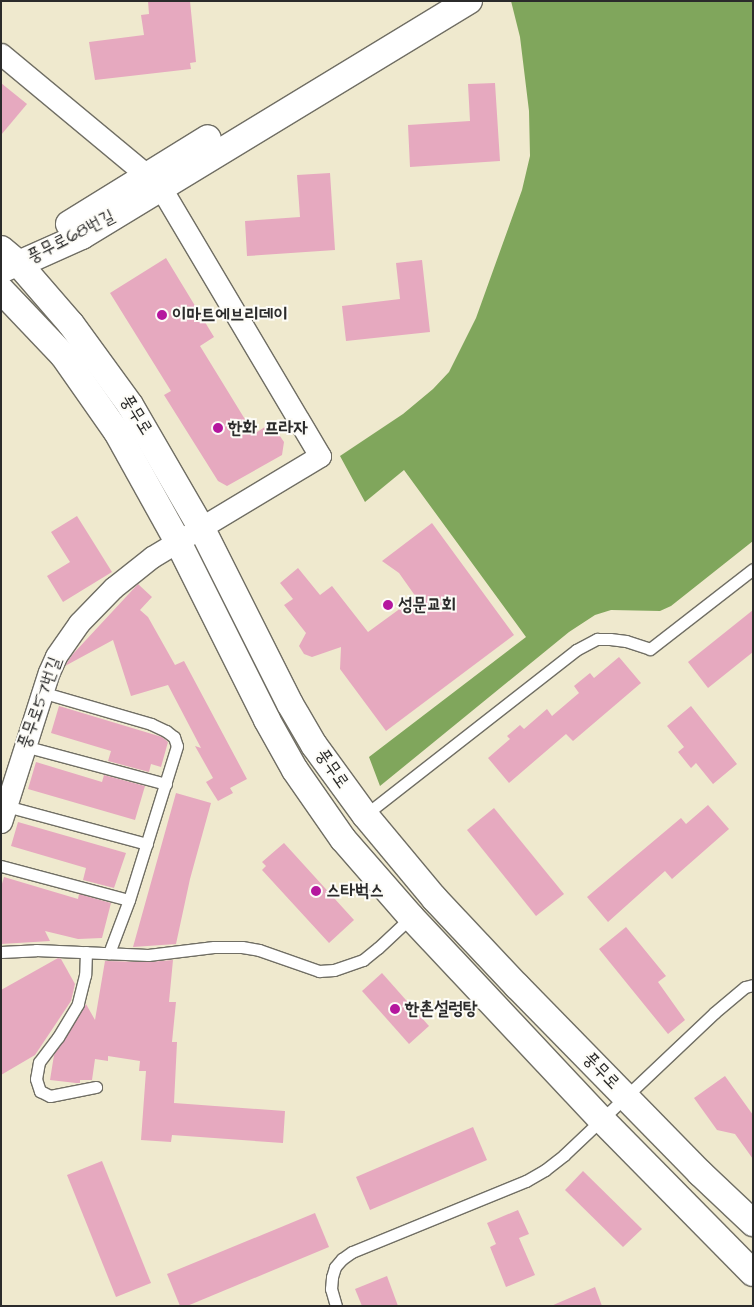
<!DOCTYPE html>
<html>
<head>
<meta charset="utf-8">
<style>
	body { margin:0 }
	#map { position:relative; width:754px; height:1307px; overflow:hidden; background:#efe9ce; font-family:"Architects Daughter","Poor Story",sans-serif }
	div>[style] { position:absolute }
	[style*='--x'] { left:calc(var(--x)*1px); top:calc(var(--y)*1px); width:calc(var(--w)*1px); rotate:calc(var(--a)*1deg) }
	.forest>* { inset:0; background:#80a65c }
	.building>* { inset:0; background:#e6a9bf }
	.roads { filter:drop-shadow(1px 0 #706e64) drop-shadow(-1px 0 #706e64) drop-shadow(0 1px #706e64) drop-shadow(0 -1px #706e64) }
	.service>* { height:11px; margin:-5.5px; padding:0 5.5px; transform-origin:5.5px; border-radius:5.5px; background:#fff }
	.minor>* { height:21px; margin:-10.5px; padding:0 10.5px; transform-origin:10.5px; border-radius:10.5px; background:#fff }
	.tertiary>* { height:26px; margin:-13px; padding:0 13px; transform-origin:13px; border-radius:13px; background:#fff }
	.dots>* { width:14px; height:14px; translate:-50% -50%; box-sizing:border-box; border:2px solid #fdfcf7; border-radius:50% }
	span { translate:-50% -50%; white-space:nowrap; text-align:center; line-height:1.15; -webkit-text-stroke:4px #fdfcf7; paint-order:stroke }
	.street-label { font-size:18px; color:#2b2b2b }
	.poi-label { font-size:18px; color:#2b2b2b; font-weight:700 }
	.left { translate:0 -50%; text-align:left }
	.frame { position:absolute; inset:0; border:2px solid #2b2b2b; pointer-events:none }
</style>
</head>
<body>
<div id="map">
	<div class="forest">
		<i style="clip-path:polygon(511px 1px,753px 1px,753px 541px,671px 606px,660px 611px,611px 610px,595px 615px,569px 632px,380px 786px,369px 757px,526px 637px,404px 470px,365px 502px,340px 456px,403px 414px,433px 389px,449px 372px,476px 318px,522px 190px,530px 156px,529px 111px,520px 37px)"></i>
	</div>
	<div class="building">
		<i style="clip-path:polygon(148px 1px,190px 1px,196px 62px,190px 63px,191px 69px,95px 80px,89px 42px,144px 35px,141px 15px,149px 14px)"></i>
		<i style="clip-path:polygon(1px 83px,27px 104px,1px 135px)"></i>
		<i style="clip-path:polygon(495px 83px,500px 161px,410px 167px,408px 125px,470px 121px,468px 84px)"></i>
		<i style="clip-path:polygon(330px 173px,335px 250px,247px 256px,245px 221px,300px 217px,297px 175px)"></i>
		<i style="clip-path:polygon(166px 258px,214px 337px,200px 346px,254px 434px,271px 423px,284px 442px,282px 455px,227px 486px,218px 481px,164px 395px,171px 391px,110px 293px)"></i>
		<i style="clip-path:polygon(422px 260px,430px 332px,346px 341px,342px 306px,400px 299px,396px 263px)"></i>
		<i style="clip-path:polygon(77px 516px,112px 572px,63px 602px,47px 576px,70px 562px,51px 532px)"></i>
		<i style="clip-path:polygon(432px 523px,514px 635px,386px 731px,340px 669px,341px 647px,312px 657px,304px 654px,299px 646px,306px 633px,284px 605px,293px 599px,280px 583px,298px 568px,320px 595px,332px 586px,368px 632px,416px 597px,399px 573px,382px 561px)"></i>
		<i style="clip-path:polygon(138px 584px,152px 597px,140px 610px,148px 617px,175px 665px,184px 661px,247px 779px,230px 788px,233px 793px,218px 801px,206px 782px,213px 778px,195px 746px,201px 748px,168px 685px,131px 696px,113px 640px,65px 666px,72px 655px)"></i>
		<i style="clip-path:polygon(753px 610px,753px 652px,708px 688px,688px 662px)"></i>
		<i style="clip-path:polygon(619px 657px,641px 683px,573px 741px,566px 734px,509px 783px,488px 758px,510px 739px,507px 736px,520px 725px,524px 729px,547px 709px,552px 716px,579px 693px,574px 686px,590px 673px,594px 678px)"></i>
		<i style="clip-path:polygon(59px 706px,162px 737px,168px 742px,161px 767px,151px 764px,149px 772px,108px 761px,111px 751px,51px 733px)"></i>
		<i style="clip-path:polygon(691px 706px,737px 764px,713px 784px,696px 763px,691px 768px,678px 752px,684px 747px,667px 726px)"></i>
		<i style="clip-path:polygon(36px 762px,102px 782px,104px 775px,145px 786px,135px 820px,28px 789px)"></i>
		<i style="clip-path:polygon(176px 793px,211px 803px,190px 879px,176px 944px,133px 947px)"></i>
		<i style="clip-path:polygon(708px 805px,729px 829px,672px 879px,665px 871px,608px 922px,587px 897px,681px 818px,686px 824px)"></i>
		<i style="clip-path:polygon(494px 808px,564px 894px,536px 916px,467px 830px)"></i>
		<i style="clip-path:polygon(18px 822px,126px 853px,114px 888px,83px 880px,86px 868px,11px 846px)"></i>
		<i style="clip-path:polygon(284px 843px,354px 920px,329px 943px,262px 870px,266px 866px,262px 862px)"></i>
		<i style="clip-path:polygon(4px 877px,78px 899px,79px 894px,111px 903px,102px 938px,78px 939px,45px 931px,50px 941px,1px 944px,1px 887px)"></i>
		<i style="clip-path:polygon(626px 927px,666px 976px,658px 982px,685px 1020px,668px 1034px,599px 949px)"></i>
		<i style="clip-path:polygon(58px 958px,61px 959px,75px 984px,71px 1001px,35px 1055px,1px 1075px,1px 990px)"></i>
		<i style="clip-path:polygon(173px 960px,169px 1002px,176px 1002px,172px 1042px,177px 1042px,174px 1103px,285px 1111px,283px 1143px,172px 1135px,171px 1142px,141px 1140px,146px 1071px,139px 1071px,140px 1061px,108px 1056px,108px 1061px,95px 1059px,92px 1080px,80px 1080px,80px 1083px,76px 1083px,50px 1080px,54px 1055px,86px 1004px,95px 1020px,105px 961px,148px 962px)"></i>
		<i style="clip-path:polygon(382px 973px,429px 1026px,409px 1044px,362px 991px)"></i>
		<i style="clip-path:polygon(725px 1076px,753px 1115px,753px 1159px,735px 1134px,717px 1130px,694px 1098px)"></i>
		<i style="clip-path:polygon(473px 1127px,487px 1160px,370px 1210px,356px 1177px)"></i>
		<i style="clip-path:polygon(102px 1161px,151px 1283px,116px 1297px,67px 1175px)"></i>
		<i style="clip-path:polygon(583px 1171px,642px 1229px,623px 1247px,565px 1190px)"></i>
		<i style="clip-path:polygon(518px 1210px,529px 1234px,519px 1238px,535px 1275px,506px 1287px,490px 1247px,496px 1244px,487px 1223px)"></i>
		<i style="clip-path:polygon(315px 1213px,329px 1247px,187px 1306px,180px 1306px,167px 1274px)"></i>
		<i style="clip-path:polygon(387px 1276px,398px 1306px,362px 1306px,355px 1289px)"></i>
		<i style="clip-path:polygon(595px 1287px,602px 1306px,551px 1306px)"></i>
	</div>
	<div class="roads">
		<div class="service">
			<i style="--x:41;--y:692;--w:115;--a:16.2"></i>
			<i style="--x:151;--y:724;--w:17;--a:25"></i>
			<i style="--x:166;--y:731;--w:10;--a:37"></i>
			<i style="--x:174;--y:737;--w:9;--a:72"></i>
			<i style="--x:177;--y:746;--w:161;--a:107.3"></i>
			<i style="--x:129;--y:900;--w:57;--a:110.7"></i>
			<i style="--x:24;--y:746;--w:147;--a:15"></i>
			<i style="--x:6;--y:806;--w:146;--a:15.1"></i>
			<i style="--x:365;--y:815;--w:268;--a:-38"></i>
			<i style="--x:576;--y:650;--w:24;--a:-28"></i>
			<i style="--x:597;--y:639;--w:13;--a:0"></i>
			<i style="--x:610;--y:639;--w:16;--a:7"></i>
			<i style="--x:626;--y:641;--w:25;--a:18"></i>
			<i style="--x:650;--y:649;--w:130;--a:-37.8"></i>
			<i style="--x:1;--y:866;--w:132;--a:14.9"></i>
			<i style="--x:1;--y:952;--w:35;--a:-3"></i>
			<i style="--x:36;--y:950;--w:112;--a:2.6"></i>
			<i style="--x:148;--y:955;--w:66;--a:-6.9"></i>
			<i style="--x:214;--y:947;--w:28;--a:0"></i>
			<i style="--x:242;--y:947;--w:17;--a:10"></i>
			<i style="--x:259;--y:950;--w:64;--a:19.3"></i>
			<i style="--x:319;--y:971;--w:15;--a:-4"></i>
			<i style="--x:334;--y:970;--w:31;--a:-19"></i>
			<i style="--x:363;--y:960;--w:19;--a:-39"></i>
			<i style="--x:378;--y:948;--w:45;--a:-43.2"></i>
			<i style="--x:86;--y:952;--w:23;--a:92"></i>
			<i style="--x:85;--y:975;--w:30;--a:104"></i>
			<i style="--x:78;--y:1004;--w:39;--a:121"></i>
			<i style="--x:58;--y:1037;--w:31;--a:127"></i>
			<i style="--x:39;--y:1062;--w:17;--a:100"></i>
			<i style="--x:36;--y:1079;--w:13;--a:72"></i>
			<i style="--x:40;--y:1091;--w:11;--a:27"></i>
			<i style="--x:50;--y:1096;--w:47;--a:-11.1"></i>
			<i style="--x:336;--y:1306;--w:18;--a:-106"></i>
			<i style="--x:331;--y:1289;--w:12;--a:-85"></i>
			<i style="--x:332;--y:1277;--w:10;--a:-73"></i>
			<i style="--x:335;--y:1267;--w:11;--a:-49"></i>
			<i style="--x:342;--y:1259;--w:12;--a:-35"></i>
			<i style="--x:352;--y:1252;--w:188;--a:-22.2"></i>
			<i style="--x:526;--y:1181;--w:22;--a:-30"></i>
			<i style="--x:545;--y:1170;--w:24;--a:-38"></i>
			<i style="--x:564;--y:1155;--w:207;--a:-43.4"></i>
			<i style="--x:714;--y:1013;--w:40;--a:-40"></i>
			<i style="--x:745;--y:987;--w:8;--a:-14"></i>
		</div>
		<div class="minor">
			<i style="--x:1;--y:54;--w:190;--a:39.7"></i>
			<i style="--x:1;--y:272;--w:20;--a:-24"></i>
			<i style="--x:1;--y:822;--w:157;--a:-72.3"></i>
			<i style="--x:49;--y:672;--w:17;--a:-66"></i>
			<i style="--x:56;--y:656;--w:40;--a:-55.1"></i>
			<i style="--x:79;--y:623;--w:49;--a:-45.8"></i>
			<i style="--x:113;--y:588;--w:50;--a:-38.5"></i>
			<i style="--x:152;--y:557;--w:196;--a:-31"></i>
			<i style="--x:320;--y:456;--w:312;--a:-120.7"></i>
		</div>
		<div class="tertiary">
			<i style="--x:69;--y:224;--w:163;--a:-31.7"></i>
			<i style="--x:1;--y:249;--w:23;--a:40"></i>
			<i style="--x:19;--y:264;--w:79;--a:49.1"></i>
			<i style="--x:71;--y:324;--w:100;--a:53.9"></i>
			<i style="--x:130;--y:405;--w:143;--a:59.9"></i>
			<i style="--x:202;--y:529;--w:196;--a:63.3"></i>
			<i style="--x:290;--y:704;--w:48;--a:59.7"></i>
			<i style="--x:314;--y:745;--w:87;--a:53.9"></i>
			<i style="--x:365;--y:815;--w:109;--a:50.2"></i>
			<i style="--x:435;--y:899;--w:120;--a:46.7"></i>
			<i style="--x:517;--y:986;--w:262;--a:45.6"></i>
			<i style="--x:700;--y:1173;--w:73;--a:43.3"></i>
			<i style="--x:19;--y:264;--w:69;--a:-24"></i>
			<i style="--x:82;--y:236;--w:453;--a:-31.3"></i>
			<i style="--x:1;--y:290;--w:90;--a:46.4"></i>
			<i style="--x:63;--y:355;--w:94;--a:55"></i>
			<i style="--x:117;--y:432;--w:126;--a:61"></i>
			<i style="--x:178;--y:542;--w:199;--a:63.4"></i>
			<i style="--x:267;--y:720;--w:57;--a:60.8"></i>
			<i style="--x:295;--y:770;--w:84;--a:55.2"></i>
			<i style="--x:343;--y:839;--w:103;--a:48.9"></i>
			<i style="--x:411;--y:917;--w:277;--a:46.8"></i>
			<i style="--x:601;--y:1119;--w:216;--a:45.4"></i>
		</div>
	</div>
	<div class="dots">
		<i style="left:162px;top:315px;background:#b5179e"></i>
		<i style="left:218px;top:428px;background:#b5179e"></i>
		<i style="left:388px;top:605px;background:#b5179e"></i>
		<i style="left:316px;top:891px;background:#b5179e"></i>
		<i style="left:395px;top:1009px;background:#b5179e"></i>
	</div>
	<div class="street-label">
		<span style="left:71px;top:237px;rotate:-27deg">풍무로68번길</span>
		<span style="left:136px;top:415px;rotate:58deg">풍무로</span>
		<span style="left:40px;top:703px;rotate:-70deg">풍무로57번길</span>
		<span style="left:332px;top:769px;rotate:55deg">풍무로</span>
		<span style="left:601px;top:1071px;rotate:46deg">풍무로</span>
	</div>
	<div class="poi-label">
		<span class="left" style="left:172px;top:315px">이마트에브리데이</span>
		<span class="left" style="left:228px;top:428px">한화 프라자</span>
		<span class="left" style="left:398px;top:605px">성문교회</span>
		<span class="left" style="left:326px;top:891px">스타벅스</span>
		<span class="left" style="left:405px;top:1009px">한촌설렁탕</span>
	</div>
	<div class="frame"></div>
</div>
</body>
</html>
